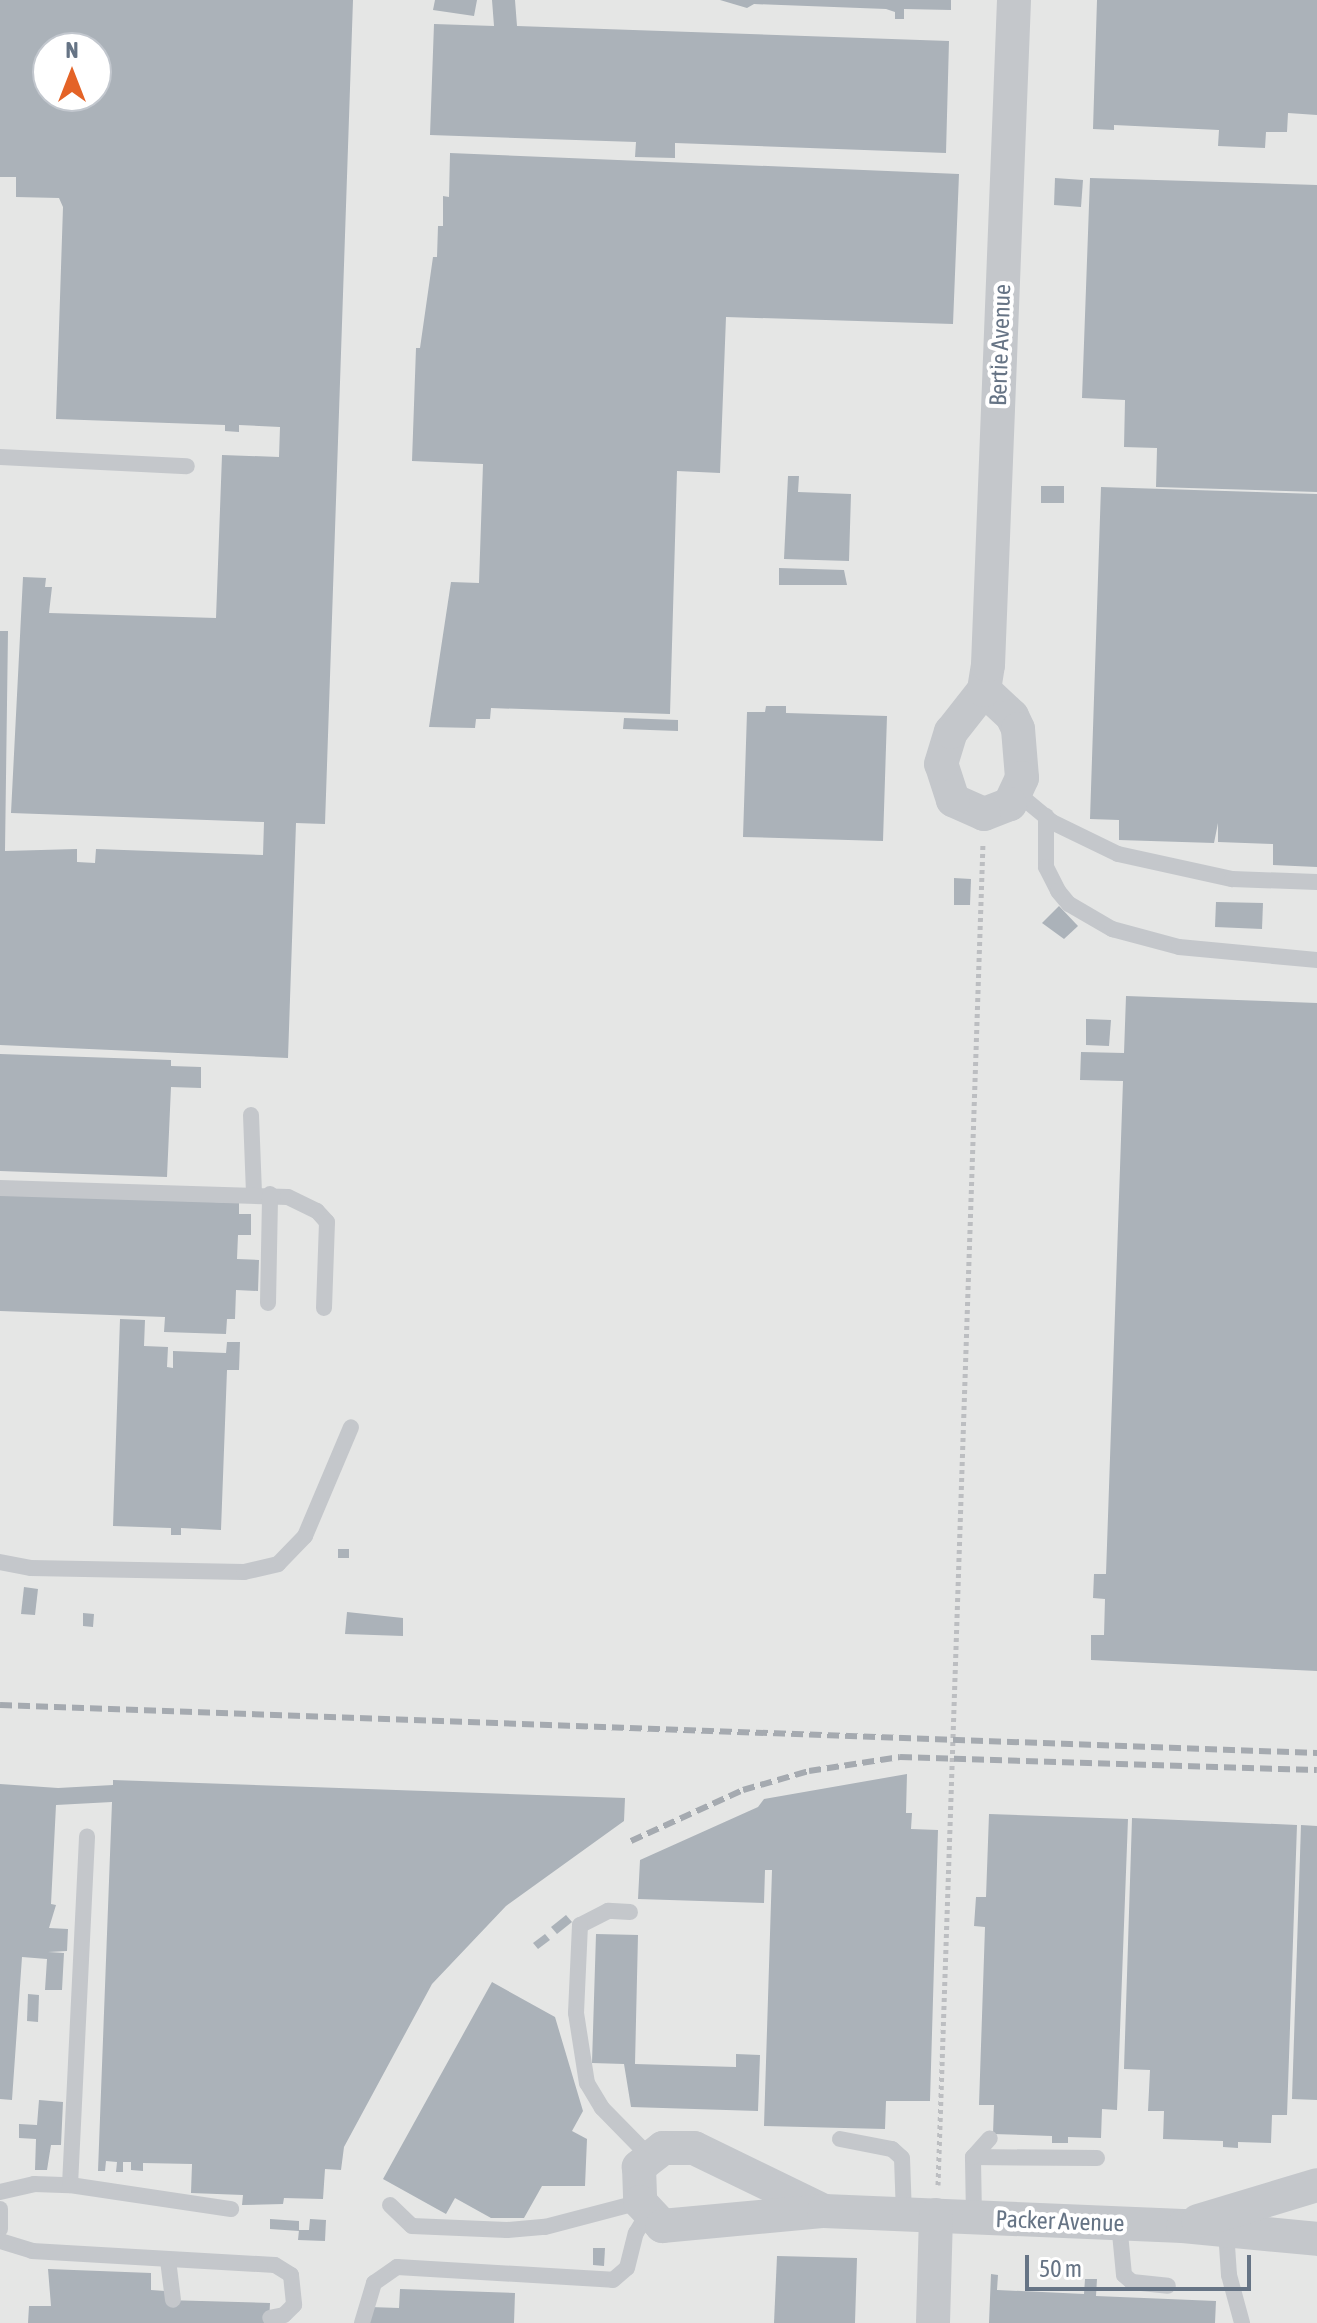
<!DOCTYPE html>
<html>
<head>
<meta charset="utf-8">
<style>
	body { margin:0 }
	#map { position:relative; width:1317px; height:2323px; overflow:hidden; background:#f7f7f4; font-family:"Asap Condensed",sans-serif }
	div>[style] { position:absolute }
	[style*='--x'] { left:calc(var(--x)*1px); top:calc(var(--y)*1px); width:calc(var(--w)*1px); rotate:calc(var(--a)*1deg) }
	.built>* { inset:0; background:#e5e6e5 }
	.building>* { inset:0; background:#abb2b9 }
	.path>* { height:5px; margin-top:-2.5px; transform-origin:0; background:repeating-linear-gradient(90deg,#bcbec1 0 4px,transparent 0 8px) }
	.service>* { height:16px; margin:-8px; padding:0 8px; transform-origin:8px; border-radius:8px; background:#c4c7cb }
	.minor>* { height:34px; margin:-17px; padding:0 17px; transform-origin:17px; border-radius:17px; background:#c4c7cb }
	.rail>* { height:6px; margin-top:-3px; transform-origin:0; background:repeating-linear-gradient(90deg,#a5aab0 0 12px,transparent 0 18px) }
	span { translate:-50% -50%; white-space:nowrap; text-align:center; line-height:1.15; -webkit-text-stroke:8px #fff; paint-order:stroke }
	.street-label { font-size:24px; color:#667485 }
	.north { position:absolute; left:32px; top:32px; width:80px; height:80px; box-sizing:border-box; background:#fff; border:2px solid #c2c7ce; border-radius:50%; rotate:0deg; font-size:22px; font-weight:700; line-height:32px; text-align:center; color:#667485 }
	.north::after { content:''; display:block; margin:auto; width:28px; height:36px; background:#e46327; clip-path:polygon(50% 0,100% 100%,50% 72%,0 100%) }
	.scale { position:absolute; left:1025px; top:2255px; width:226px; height:36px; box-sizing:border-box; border:4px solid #667485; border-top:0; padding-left:10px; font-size:24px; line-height:28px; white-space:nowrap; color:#667485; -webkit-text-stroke:6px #fff; paint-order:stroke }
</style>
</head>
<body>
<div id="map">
	<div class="built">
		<i style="clip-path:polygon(evenodd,0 0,1317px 0,1317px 2323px,0 2323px,0 0,48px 48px,96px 48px,96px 96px,48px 96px,48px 48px)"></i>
	</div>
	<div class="building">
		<i style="clip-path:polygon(evenodd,0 0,353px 0,325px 824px,296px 823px,288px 1058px,0 1045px,0 631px,8px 631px,5px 851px,77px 849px,77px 862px,95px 863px,96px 849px,263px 855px,264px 822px,11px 813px,23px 577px,46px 578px,45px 587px,52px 587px,49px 613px,216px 618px,222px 455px,279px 457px,280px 427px,239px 425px,239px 432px,225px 431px,225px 425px,56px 419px,63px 207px,59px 198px,16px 197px,16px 177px,0 177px,0 0,48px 48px,96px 48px,96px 96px,48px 96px,48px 48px)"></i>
		<i style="clip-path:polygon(435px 0,477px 0,474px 16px,433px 10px)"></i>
		<i style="clip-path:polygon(492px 0,515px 0,517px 26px,949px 41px,946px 153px,675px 143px,675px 158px,635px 157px,636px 142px,430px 135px,434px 24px,494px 26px)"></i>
		<i style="clip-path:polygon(720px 0,951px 0,951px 10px,904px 9px,904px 19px,895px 19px,895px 12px,886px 9px,754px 4px,747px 8px)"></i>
		<i style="clip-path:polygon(1097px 0,1317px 0,1317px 115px,1288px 113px,1287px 132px,1266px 132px,1265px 148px,1218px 146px,1219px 130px,1114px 125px,1114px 130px,1093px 129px)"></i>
		<i style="clip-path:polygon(450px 153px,959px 174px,953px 324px,726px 317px,720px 473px,677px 471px,670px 714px,491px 708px,490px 719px,476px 719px,475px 728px,429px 727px,451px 582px,479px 583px,483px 464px,412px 461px,416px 348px,420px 348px,433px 257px,437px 257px,438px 226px,443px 226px,443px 196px,449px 197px)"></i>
		<i style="clip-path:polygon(1055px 178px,1083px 180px,1081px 207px,1054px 205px)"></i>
		<i style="clip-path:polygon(1090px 178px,1317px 185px,1317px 492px,1156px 487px,1157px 448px,1124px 447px,1125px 400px,1082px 398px)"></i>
		<i style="clip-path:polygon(788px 476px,799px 476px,798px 492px,851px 494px,849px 561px,784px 559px)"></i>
		<i style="clip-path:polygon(1041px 486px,1064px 486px,1064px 503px,1041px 503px)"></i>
		<i style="clip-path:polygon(1101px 487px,1317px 494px,1317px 867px,1273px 865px,1273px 844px,1218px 842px,1218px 823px,1214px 843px,1119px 840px,1119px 820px,1090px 819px)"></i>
		<i style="clip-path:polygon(779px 568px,844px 570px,847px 585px,779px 585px)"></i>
		<i style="clip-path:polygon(766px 706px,786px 706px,786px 713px,887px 716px,883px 841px,743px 837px,747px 712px,765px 712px)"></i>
		<i style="clip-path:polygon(624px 718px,678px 720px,678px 731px,623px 729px)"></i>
		<i style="clip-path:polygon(954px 878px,971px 879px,970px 905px,954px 905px)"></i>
		<i style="clip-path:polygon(1216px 902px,1263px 903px,1262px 929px,1215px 927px)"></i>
		<i style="clip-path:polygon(1059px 906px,1078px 926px,1064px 939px,1042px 923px)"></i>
		<i style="clip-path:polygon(1126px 996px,1317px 1003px,1317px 1671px,1091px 1660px,1091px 1635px,1104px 1635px,1105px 1599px,1093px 1598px,1094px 1574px,1106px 1574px,1123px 1081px,1080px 1080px,1081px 1052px,1124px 1053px)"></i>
		<i style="clip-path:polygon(1086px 1019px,1111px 1020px,1109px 1046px,1086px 1045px)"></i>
		<i style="clip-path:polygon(0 1054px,171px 1060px,171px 1066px,201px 1067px,201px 1088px,171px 1087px,167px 1177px,0 1171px)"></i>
		<i style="clip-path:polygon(0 1194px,239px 1203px,239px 1214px,251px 1214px,251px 1235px,238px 1235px,237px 1259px,259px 1260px,258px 1291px,236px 1290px,235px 1319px,227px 1319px,226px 1334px,164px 1332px,165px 1317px,0 1311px)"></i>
		<i style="clip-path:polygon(120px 1319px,145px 1320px,144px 1346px,168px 1347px,167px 1367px,173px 1368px,173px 1351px,226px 1353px,227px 1342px,240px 1342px,239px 1370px,227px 1370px,221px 1530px,181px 1528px,181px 1535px,171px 1535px,171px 1528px,113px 1526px)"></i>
		<i style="clip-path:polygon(338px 1549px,349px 1549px,349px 1558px,338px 1558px)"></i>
		<i style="clip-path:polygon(24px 1587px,38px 1589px,35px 1615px,21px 1614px)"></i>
		<i style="clip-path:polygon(347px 1612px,403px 1618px,403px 1636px,345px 1634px)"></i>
		<i style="clip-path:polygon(83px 1613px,94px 1614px,93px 1627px,83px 1626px)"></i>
		<i style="clip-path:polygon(907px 1774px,906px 1813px,912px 1813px,911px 1829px,938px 1830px,930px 2101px,886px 2101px,885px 2129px,764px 2126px,772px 1870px,765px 1870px,764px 1903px,638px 1899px,640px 1860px,758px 1807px,764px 1799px)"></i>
		<i style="clip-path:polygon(113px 1780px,625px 1798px,624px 1821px,506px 1906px,432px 1984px,344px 2147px,341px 2170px,325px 2169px,323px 2199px,284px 2198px,283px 2204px,242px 2205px,243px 2195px,191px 2193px,192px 2164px,143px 2163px,143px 2171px,131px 2170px,131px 2162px,123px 2162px,123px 2172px,116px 2172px,117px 2162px,106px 2161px,105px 2171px,98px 2171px,112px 1802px,56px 1805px,51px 1904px,56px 1905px,49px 1928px,68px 1929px,67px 1951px,48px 1952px,64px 1953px,62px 1990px,45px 1990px,47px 1959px,22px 1957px,12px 2100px,0 2099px,0 1784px,58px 1788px,113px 1785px)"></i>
		<i style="clip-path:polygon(989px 1814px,1128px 1819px,1117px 2110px,1102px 2109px,1101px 2138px,1068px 2137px,1068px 2143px,1052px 2143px,1052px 2136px,993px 2134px,994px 2105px,979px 2105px,985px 1927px,974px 1926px,976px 1897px,986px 1897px)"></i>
		<i style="clip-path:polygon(1132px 1818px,1297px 1825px,1287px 2115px,1272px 2115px,1271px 2143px,1238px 2142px,1238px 2148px,1223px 2147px,1223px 2141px,1163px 2139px,1164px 2111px,1148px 2111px,1150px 2070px,1124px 2069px)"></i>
		<i style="clip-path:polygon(1301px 1825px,1317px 1826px,1317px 2100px,1292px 2099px)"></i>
		<i style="clip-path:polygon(566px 1915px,572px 1922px,557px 1934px,551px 1927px)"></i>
		<i style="clip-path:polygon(545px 1934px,550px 1940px,538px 1949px,533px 1943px)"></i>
		<i style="clip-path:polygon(596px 1934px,638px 1935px,635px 2064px,736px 2067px,736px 2054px,760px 2055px,758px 2111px,631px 2107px,624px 2064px,592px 2063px)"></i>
		<i style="clip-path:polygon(492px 1982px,555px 2017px,583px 2111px,572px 2131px,587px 2139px,585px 2186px,542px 2186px,524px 2218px,491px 2218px,455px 2198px,446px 2214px,383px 2179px)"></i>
		<i style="clip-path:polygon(28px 1994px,39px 1995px,38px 2022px,27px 2021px)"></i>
		<i style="clip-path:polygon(39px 2100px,63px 2102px,61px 2145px,51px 2145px,47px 2170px,35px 2170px,36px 2139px,19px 2138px,19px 2124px,37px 2125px)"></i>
		<i style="clip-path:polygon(270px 2219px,299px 2221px,299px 2231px,270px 2229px)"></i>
		<i style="clip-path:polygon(310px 2219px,326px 2220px,325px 2241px,298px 2240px,299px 2230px,309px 2230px)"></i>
		<i style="clip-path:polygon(593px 2248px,605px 2248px,604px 2266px,593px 2265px)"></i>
		<i style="clip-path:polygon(777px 2256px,857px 2258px,855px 2323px,774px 2323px)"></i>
		<i style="clip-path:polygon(48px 2269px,151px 2273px,151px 2290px,165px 2291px,165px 2300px,270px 2303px,269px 2323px,28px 2323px,29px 2306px,51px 2306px)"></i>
		<i style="clip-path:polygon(991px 2274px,998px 2275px,997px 2290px,1084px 2294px,1085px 2279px,1097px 2279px,1096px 2296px,1216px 2301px,1215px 2323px,989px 2323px)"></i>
		<i style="clip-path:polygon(400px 2289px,515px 2293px,514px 2323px,369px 2323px,370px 2307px,399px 2308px)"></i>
	</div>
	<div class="path">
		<i style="--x:938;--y:2185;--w:1343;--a:-88.08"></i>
	</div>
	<div class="service">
		<i style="--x:0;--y:457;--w:187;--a:2.8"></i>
		<i style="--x:1017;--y:793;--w:45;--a:39.6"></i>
		<i style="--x:1052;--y:822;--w:73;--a:25.9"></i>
		<i style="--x:1118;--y:854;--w:117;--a:12.4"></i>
		<i style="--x:1232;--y:879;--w:85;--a:2"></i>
		<i style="--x:1046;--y:816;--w:51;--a:90"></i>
		<i style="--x:1046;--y:867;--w:27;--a:63"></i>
		<i style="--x:1058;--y:891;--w:17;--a:50"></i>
		<i style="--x:1069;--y:904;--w:50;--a:30.2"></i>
		<i style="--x:1112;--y:929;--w:69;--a:15"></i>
		<i style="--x:1179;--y:947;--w:139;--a:5.4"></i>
		<i style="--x:251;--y:1115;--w:77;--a:87.8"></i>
		<i style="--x:0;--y:1188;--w:288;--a:1.8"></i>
		<i style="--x:288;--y:1197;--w:32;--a:26"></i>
		<i style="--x:317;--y:1211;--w:15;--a:48"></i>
		<i style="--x:327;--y:1222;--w:86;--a:92"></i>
		<i style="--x:268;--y:1303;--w:109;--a:-88.9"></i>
		<i style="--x:0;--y:1562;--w:32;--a:11"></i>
		<i style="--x:31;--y:1568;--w:213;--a:1.1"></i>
		<i style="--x:244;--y:1572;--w:35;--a:-13"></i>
		<i style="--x:278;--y:1564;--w:39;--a:-46"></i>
		<i style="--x:305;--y:1536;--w:118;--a:-67.1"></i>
		<i style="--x:630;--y:1912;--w:22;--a:-177"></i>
		<i style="--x:608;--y:1911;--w:31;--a:153"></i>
		<i style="--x:580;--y:1925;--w:88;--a:92.6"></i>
		<i style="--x:576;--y:2013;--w:71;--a:81.1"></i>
		<i style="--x:587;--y:2083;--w:29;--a:59"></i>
		<i style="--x:602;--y:2108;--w:66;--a:45.6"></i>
		<i style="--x:840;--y:2139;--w:53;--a:10.9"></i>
		<i style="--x:892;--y:2149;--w:13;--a:42"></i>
		<i style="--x:902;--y:2158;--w:56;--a:88"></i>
		<i style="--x:973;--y:2157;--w:124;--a:0.5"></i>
		<i style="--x:70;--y:2185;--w:349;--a:-87.2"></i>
		<i style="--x:0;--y:2192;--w:35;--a:-13"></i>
		<i style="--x:34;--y:2184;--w:36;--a:2"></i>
		<i style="--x:70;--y:2185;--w:163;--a:8.5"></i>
		<i style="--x:390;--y:2205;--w:30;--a:44"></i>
		<i style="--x:412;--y:2226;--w:95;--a:2.4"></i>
		<i style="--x:507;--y:2230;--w:38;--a:-5"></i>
		<i style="--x:545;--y:2227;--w:98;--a:-14.7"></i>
		<i style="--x:0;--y:2209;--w:20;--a:90"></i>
		<i style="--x:974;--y:2217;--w:60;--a:-91"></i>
		<i style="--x:973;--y:2157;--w:25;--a:-48"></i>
		<i style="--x:1119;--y:2223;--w:52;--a:84.5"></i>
		<i style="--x:1124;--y:2275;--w:11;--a:41"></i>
		<i style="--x:1132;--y:2282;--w:36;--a:6"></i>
		<i style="--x:1226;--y:2231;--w:44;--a:86.1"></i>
		<i style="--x:1229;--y:2275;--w:50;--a:74.8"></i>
		<i style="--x:0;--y:2241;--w:34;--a:17"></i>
		<i style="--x:32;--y:2251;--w:243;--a:3.3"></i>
		<i style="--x:275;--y:2265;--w:19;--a:32"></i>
		<i style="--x:291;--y:2275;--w:30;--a:84"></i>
		<i style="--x:294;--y:2305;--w:14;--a:135"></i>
		<i style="--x:284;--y:2315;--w:14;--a:168"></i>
		<i style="--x:168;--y:2260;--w:40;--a:82.9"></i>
		<i style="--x:362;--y:2323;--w:42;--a:-73.3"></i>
		<i style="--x:374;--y:2283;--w:28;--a:-35"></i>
		<i style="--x:397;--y:2267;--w:216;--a:3.4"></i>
		<i style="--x:613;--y:2280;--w:18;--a:-41"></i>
		<i style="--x:627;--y:2268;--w:36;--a:-76"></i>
		<i style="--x:636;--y:2233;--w:21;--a:-59"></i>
	</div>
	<div class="minor">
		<i style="--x:984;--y:690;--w:38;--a:43"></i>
		<i style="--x:1012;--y:716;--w:14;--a:65"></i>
		<i style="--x:1018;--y:729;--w:49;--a:85.3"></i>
		<i style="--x:1022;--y:778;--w:29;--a:115"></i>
		<i style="--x:1010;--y:804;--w:28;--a:159"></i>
		<i style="--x:984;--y:814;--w:34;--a:-156"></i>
		<i style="--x:953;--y:800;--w:38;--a:-108"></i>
		<i style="--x:941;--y:764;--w:34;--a:-73"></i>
		<i style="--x:951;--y:732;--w:53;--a:-51.8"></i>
		<i style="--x:984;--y:690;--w:25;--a:-81"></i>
		<i style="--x:988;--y:665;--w:666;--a:-87.76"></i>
		<i style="--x:824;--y:2211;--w:144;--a:-154.1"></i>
		<i style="--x:694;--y:2148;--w:31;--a:180"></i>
		<i style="--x:663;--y:2148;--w:31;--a:142"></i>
		<i style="--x:639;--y:2167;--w:35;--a:88"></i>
		<i style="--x:640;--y:2202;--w:33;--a:47"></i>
		<i style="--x:662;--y:2226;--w:163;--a:-5.3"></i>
		<i style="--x:824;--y:2211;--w:359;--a:2.4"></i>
		<i style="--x:1183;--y:2226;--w:135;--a:5.5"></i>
		<i style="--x:1198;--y:2221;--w:124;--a:-16.8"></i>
		<i style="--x:933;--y:2323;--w:108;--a:-88.4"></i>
	</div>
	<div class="rail">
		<i style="--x:0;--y:1705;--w:1318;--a:2.09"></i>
		<i style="--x:631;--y:1841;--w:123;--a:-24.5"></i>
		<i style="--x:743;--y:1790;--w:69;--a:-16.1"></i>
		<i style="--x:809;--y:1771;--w:92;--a:-8.7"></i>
		<i style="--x:900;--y:1757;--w:417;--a:1.8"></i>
	</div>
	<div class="street-label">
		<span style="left:1000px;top:345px;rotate:-88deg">Bertie Avenue</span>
		<span style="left:1060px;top:2221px;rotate:2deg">Packer Avenue</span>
	</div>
	<div class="north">N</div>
	<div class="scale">50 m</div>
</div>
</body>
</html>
